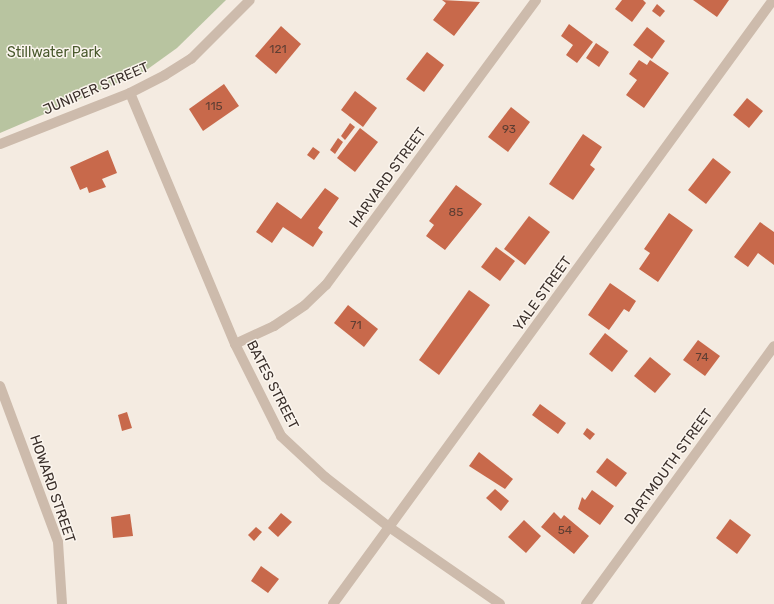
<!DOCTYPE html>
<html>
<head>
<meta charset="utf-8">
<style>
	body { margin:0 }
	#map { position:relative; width:774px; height:604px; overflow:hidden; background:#f4ebe1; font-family:Rubik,sans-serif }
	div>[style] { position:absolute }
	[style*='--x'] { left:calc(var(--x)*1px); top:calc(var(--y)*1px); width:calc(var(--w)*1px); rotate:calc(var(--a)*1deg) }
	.green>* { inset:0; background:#b8c4a0 }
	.building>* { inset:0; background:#c8694b }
	.minor>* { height:10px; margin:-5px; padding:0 5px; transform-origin:5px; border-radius:5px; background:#cdbbac }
	.tertiary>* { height:10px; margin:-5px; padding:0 5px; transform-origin:5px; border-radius:5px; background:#cdbbac }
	span { translate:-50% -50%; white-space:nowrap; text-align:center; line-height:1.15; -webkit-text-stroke:3px #fbf5ee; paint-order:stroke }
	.number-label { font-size:12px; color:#5e3e33 }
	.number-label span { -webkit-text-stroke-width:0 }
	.park-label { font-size:14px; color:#4a5a2e }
	.street-label { font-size:14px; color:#3b302b }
</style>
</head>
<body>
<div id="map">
	<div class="green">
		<i style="clip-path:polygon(0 0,226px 0,177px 48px,145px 71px,0 133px)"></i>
	</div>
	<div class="building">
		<i style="clip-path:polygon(442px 0,480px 2px,454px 36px,433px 20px,446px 3px)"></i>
		<i style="clip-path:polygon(622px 0,643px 0,646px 3px,632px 22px,615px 9px)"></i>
		<i style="clip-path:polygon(693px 0,729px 0,717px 17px)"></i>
		<i style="clip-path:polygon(657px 4px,665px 11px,660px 17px,652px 11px)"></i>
		<i style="clip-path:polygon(569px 24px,593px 42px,577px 63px,566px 55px,573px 45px,561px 36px)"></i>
		<i style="clip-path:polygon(281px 26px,301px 44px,276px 74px,255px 56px)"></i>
		<i style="clip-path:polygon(647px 27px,665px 41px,652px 59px,633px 45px)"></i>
		<i style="clip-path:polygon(596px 43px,609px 52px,599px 67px,586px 58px)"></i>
		<i style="clip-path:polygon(427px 52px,444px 65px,424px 92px,406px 79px)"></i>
		<i style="clip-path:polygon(639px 60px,647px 65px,650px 60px,669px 73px,644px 108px,626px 95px,637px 80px,629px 74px)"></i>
		<i style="clip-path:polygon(224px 84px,239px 106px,203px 131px,189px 109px)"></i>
		<i style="clip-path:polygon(355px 91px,377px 108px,363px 127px,341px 110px)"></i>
		<i style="clip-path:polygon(747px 98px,763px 111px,749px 128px,733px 115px)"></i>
		<i style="clip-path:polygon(511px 107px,530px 122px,508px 152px,488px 137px)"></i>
		<i style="clip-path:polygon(350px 123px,355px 127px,345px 140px,341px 136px)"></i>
		<i style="clip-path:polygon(360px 128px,378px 142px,355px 172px,337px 158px)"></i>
		<i style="clip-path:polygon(583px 134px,602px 147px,590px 165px,595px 169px,573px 200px,549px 184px)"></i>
		<i style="clip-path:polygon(338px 138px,343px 142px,335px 154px,330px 150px)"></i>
		<i style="clip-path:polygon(313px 147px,320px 152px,314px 160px,307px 155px)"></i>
		<i style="clip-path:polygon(108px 150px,117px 173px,102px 179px,106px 187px,89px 193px,87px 187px,80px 190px,70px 167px)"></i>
		<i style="clip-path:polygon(713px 158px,731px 172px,706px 204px,688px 190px)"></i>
		<i style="clip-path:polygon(456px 185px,482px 204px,445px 250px,426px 236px,434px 225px,429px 221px)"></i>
		<i style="clip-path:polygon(325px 188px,339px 198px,318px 228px,323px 232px,313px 247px,283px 227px,272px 243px,256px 232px,277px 202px,301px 219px)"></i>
		<i style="clip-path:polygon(669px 213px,693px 230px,658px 282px,639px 269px,650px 253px,644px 249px)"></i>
		<i style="clip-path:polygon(529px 216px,550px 232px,525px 265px,504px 249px)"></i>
		<i style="clip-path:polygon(760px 222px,774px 232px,774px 265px,758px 253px,748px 267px,734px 257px)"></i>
		<i style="clip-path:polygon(496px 247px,515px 261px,500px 281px,481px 267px)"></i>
		<i style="clip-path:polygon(610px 283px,636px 301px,629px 312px,624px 309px,609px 330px,588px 315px)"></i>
		<i style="clip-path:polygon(469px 290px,490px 305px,439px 375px,419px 360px)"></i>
		<i style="clip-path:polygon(348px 305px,378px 329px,364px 347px,334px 323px)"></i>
		<i style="clip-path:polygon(605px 333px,628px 351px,612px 372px,589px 354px)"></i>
		<i style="clip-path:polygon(698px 340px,720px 356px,705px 376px,683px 360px)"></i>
		<i style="clip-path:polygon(650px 357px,671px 374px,655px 393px,634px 376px)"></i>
		<i style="clip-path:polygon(540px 404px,566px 423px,558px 434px,532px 415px)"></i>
		<i style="clip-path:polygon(127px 412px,132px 428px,122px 431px,118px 415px)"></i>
		<i style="clip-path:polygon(587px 428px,595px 434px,590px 440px,583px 434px)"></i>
		<i style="clip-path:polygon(479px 452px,513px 479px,505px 489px,469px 466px)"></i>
		<i style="clip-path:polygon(607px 458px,627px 473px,616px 487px,596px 472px)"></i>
		<i style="clip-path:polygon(495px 489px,509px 501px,501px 511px,486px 498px)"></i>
		<i style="clip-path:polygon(592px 490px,614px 506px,600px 525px,578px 509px,582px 497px,585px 500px)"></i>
		<i style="clip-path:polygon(554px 512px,561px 519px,564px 515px,589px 536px,574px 554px,541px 527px)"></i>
		<i style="clip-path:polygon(281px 513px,292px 522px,278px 537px,268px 528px)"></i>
		<i style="clip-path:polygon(130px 514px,133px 536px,113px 538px,111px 517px)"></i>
		<i style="clip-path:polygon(730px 519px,751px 535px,737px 554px,716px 538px)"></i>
		<i style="clip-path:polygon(524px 520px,541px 536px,526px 553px,508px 537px)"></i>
		<i style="clip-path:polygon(256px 527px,262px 532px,254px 541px,248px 535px)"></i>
		<i style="clip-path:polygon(261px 566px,279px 579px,268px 593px,251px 581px)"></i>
	</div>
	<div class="minor">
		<i style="--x:130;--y:93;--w:272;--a:67.3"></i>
		<i style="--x:235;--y:344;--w:103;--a:63.4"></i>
		<i style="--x:281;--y:436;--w:60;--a:43"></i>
		<i style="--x:325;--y:477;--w:81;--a:38"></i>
		<i style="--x:389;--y:527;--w:135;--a:34.7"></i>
		<i style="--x:0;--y:144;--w:140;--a:-21.4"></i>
		<i style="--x:130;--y:93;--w:39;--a:-27"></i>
		<i style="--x:165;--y:75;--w:31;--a:-32"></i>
		<i style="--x:191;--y:59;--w:83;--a:-45"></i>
		<i style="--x:235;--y:344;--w:43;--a:-24.8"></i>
		<i style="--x:274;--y:326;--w:37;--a:-34"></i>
		<i style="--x:305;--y:305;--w:29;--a:-44"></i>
		<i style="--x:326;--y:285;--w:354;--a:-53.6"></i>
		<i style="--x:333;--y:604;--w:747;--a:-53.93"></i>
		<i style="--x:586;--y:604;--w:319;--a:-53.9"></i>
	</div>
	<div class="tertiary">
		<i style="--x:0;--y:386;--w:166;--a:69.6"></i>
		<i style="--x:58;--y:542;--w:62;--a:86.3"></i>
	</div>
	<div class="number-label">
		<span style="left:278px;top:50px">121</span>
		<span style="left:214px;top:107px">115</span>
		<span style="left:509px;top:130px">93</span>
		<span style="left:456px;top:213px">85</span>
		<span style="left:356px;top:326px">71</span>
		<span style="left:702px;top:358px">74</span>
		<span style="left:565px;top:531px">54</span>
	</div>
	<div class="park-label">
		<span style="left:54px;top:53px">Stillwater Park</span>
	</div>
	<div class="street-label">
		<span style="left:96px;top:89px;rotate:-23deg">JUNIPER STREET</span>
		<span style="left:388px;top:178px;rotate:-54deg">HARVARD STREET</span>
		<span style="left:543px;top:294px;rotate:-54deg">YALE STREET</span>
		<span style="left:272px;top:385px;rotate:63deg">BATES STREET</span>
		<span style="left:669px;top:467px;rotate:-54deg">DARTMOUTH STREET</span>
		<span style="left:52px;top:489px;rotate:71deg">HOWARD STREET</span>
	</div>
</div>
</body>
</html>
